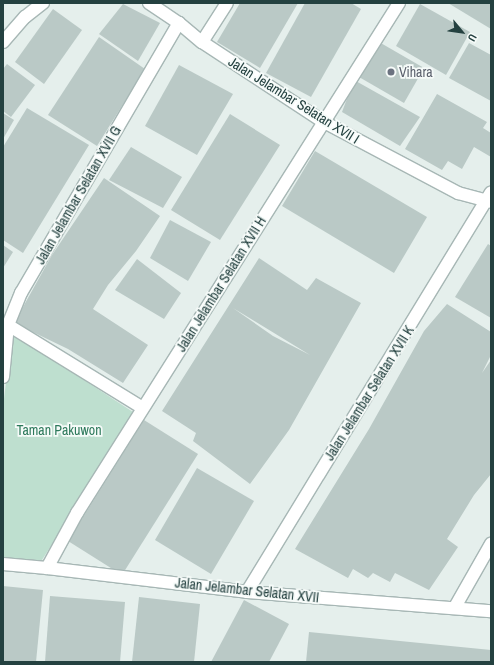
<!DOCTYPE html>
<html>
<head>
<meta charset="utf-8">
<style>
	body { margin:0 }
	#map { position:relative; width:494px; height:665px; overflow:hidden; background:#e5efec; font-family:"Archivo Narrow",sans-serif }
	div>[style] { position:absolute }
	[style*='--x'] { left:calc(var(--x)*1px); top:calc(var(--y)*1px); width:calc(var(--w)*1px); rotate:calc(var(--a)*1deg) }
	.green>* { inset:0; background:#bedfcf }
	.building>* { inset:0; background:#bac9c6 }
	.roads { filter:drop-shadow(1px 0 #a7b7b5) drop-shadow(-1px 0 #a7b7b5) drop-shadow(0 1px #a7b7b5) drop-shadow(0 -1px #a7b7b5) }
	.minor>* { height:12px; margin:-6px; padding:0 6px; transform-origin:6px; border-radius:6px; background:#fff }
	.dots>* { width:11px; height:11px; translate:-50% -50%; box-sizing:border-box; border:2px solid #f6fbf9; border-radius:50% }
	span { translate:-50% -50%; white-space:nowrap; text-align:center; line-height:1.15; -webkit-text-stroke:3.5px #f6fbf9; paint-order:stroke }
	.worship-label { font-size:14px; color:#5b616d }
	.left { translate:0 -50%; text-align:left }
	.street-label { font-size:14px; color:#244140 }
	.park-label { font-size:14px; color:#2d795b }
	.frame { position:absolute; inset:0; border:4px solid #244140; pointer-events:none }
	.north { position:absolute; left:442px; top:12px; width:40px; height:40px; -webkit-text-stroke:3px #f6fbf9; paint-order:stroke; rotate:119deg; font-size:11px; font-weight:700; line-height:16px; text-align:center; color:#244140 }
	.north::after { content:''; display:block; margin:auto; width:14px; height:18px; background:#244140; clip-path:polygon(50% 0,100% 100%,50% 72%,0 100%) }
</style>
</head>
<body>
<div id="map">
	<div class="green">
		<i style="clip-path:polygon(12px 333px,136px 414px,40px 563px,3px 562px,3px 407px)"></i>
	</div>
	<div class="building">
		<i style="clip-path:polygon(240px 3px,298px 3px,260px 68px,217px 42px)"></i>
		<i style="clip-path:polygon(305px 3px,351px 3px,361px 9px,311px 97px,266px 73px)"></i>
		<i style="clip-path:polygon(448px 3px,491px 3px,491px 29px)"></i>
		<i style="clip-path:polygon(123px 4px,160px 23px,138px 61px,99px 34px)"></i>
		<i style="clip-path:polygon(420px 4px,470px 32px,446px 75px,396px 46px)"></i>
		<i style="clip-path:polygon(53px 9px,82px 30px,44px 84px,15px 62px)"></i>
		<i style="clip-path:polygon(99px 37px,145px 69px,97px 146px,48px 115px)"></i>
		<i style="clip-path:polygon(379px 42px,424px 68px,404px 103px,359px 77px)"></i>
		<i style="clip-path:polygon(469px 43px,491px 55px,491px 101px,449px 78px)"></i>
		<i style="clip-path:polygon(7px 64px,35px 85px,11px 117px,3px 111px,3px 69px)"></i>
		<i style="clip-path:polygon(179px 65px,233px 94px,197px 155px,145px 126px)"></i>
		<i style="clip-path:polygon(354px 80px,420px 117px,400px 146px,342px 112px)"></i>
		<i style="clip-path:polygon(437px 94px,487px 122px,483px 128px,491px 133px,491px 157px,474px 147px,462px 169px,448px 161px,442px 170px,405px 149px)"></i>
		<i style="clip-path:polygon(27px 108px,89px 145px,23px 253px,3px 240px,3px 147px)"></i>
		<i style="clip-path:polygon(3px 113px,14px 120px,3px 139px)"></i>
		<i style="clip-path:polygon(230px 114px,280px 145px,220px 240px,171px 210px)"></i>
		<i style="clip-path:polygon(131px 147px,182px 177px,163px 208px,109px 180px)"></i>
		<i style="clip-path:polygon(315px 151px,427px 217px,394px 273px,282px 206px)"></i>
		<i style="clip-path:polygon(104px 178px,160px 216px,136px 251px,108px 285px,93px 309px,148px 345px,123px 383px,68px 349px,14px 323px,52px 255px)"></i>
		<i style="clip-path:polygon(170px 220px,211px 242px,188px 281px,150px 258px)"></i>
		<i style="clip-path:polygon(488px 244px,491px 246px,491px 318px,455px 297px)"></i>
		<i style="clip-path:polygon(3px 245px,13px 252px,3px 268px)"></i>
		<i style="clip-path:polygon(evenodd,259px 258px,307px 290px,316px 278px,361px 303px,289px 430px,250px 484px,193px 441px,196px 433px,162px 411px,259px 258px,233px 308px,310px 355px,273px 336px,233px 308px)"></i>
		<i style="clip-path:polygon(137px 259px,181px 293px,164px 319px,115px 290px)"></i>
		<i style="clip-path:polygon(447px 304px,491px 332px,491px 355px,482px 373px,491px 360px,491px 474px,474px 495px,447px 539px,458px 547px,429px 590px,395px 573px,390px 582px,373px 573px,368px 578px,353px 569px,348px 578px,295px 549px,369px 429px,424px 331px)"></i>
		<i style="clip-path:polygon(144px 420px,198px 454px,122px 575px,68px 541px)"></i>
		<i style="clip-path:polygon(197px 468px,254px 501px,211px 574px,155px 540px)"></i>
		<i style="clip-path:polygon(3px 586px,43px 590px,36px 662px,3px 662px)"></i>
		<i style="clip-path:polygon(50px 596px,125px 602px,120px 662px,45px 662px)"></i>
		<i style="clip-path:polygon(139px 597px,200px 604px,194px 662px,132px 662px)"></i>
		<i style="clip-path:polygon(244px 600px,289px 624px,269px 662px,211px 662px)"></i>
		<i style="clip-path:polygon(309px 632px,491px 650px,491px 662px,306px 662px)"></i>
	</div>
	<div class="roads">
		<div class="minor">
			<i style="--x:149;--y:3;--w:36;--a:34"></i>
			<i style="--x:179;--y:23;--w:30;--a:40"></i>
			<i style="--x:202;--y:42;--w:146;--a:33.3"></i>
			<i style="--x:324;--y:122;--w:152;--a:27.9"></i>
			<i style="--x:458;--y:193;--w:34;--a:15"></i>
			<i style="--x:3;--y:42;--w:33;--a:-49"></i>
			<i style="--x:25;--y:17;--w:23;--a:-38"></i>
			<i style="--x:202;--y:42;--w:46;--a:-57.3"></i>
			<i style="--x:8;--y:325;--w:158;--a:31.6"></i>
			<i style="--x:3;--y:377;--w:52;--a:-84.5"></i>
			<i style="--x:8;--y:325;--w:35;--a:-68"></i>
			<i style="--x:21;--y:293;--w:313;--a:-59.7"></i>
			<i style="--x:3;--y:564;--w:44;--a:5.2"></i>
			<i style="--x:47;--y:568;--w:201;--a:6.8"></i>
			<i style="--x:247;--y:592;--w:245;--a:4.5"></i>
			<i style="--x:47;--y:568;--w:63;--a:-61.4"></i>
			<i style="--x:77;--y:513;--w:603;--a:-57.73"></i>
			<i style="--x:247;--y:592;--w:468;--a:-58.6"></i>
			<i style="--x:455;--y:607;--w:73;--a:-60.3"></i>
		</div>
	</div>
	<div class="dots">
		<i style="left:391px;top:72px;background:#6b7280"></i>
	</div>
	<div class="worship-label">
		<span class="left" style="left:399px;top:72px">Vihara</span>
	</div>
	<div class="street-label">
		<span style="left:294px;top:100px;rotate:32deg">Jalan Jelambar Selatan XVII I</span>
		<span style="left:78px;top:195px;rotate:-60deg">Jalan Jelambar Selatan XVII G</span>
		<span style="left:221px;top:284px;rotate:-58deg">Jalan Jelambar Selatan XVII H</span>
		<span style="left:369px;top:393px;rotate:-58deg">Jalan Jelambar Selatan XVII K</span>
		<span style="left:247px;top:590px;rotate:6deg">Jalan Jelambar Selatan XVII</span>
	</div>
	<div class="park-label">
		<span style="left:59px;top:430px">Taman Pakuwon</span>
	</div>
	<div class="frame"></div>
	<div class="north">U</div>
</div>
</body>
</html>
